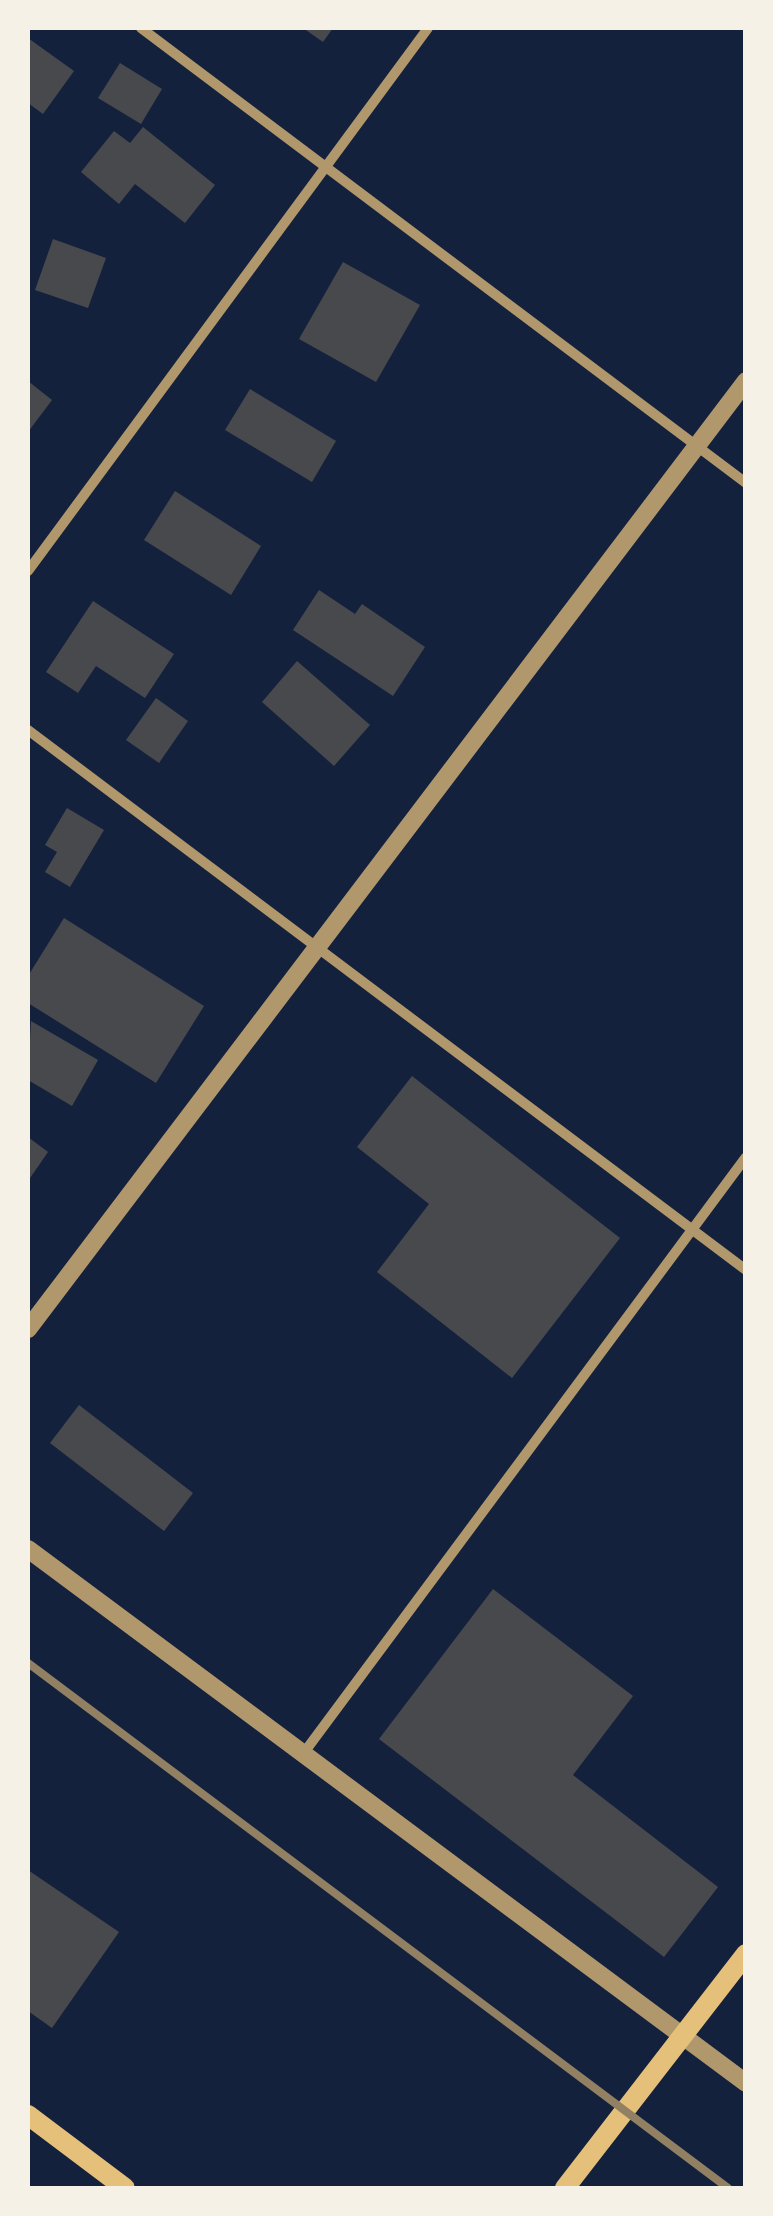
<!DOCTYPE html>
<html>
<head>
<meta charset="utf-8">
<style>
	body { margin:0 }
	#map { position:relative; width:773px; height:2216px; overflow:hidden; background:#14213d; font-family:"Varela Round",sans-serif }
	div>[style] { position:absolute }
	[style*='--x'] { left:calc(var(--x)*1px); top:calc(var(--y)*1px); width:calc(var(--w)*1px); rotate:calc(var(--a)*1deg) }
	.building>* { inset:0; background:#48494c }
	.minor>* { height:10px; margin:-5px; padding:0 5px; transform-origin:5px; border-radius:5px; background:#b1986c }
	.tertiary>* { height:18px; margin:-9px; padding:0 9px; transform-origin:9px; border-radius:9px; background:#b1986c }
	.secondary>* { height:20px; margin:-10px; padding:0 10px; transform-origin:10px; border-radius:10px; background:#e5c07b }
	.rail>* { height:8px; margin:-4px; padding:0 4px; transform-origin:4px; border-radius:4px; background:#918062 }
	span { translate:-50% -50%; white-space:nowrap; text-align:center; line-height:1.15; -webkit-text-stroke:10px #f6f1e7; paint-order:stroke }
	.frame { position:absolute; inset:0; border:30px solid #f6f1e7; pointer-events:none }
</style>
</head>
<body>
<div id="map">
	<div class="building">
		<i style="clip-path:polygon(303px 28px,333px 28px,323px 42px)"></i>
		<i style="clip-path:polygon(28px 38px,74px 71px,43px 114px,28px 103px)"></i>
		<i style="clip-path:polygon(120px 63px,162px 89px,141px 124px,98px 98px)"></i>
		<i style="clip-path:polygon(143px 127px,215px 185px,185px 223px,135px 184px,119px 204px,81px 172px,114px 131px,130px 143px)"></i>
		<i style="clip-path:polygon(53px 239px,106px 258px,88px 308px,35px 290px)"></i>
		<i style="clip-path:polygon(343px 262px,420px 305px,376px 382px,299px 339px)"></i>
		<i style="clip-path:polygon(28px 381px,52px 400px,28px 432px)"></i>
		<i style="clip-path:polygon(250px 389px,336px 441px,312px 482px,225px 430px)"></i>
		<i style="clip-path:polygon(175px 491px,261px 546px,231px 595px,144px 540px)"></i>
		<i style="clip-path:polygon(319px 590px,355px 614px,362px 604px,425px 647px,393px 696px,293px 630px)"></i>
		<i style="clip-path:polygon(93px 601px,174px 654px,145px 698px,96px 666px,78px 693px,46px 672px)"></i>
		<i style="clip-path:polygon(297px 661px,370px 725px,334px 766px,262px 702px)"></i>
		<i style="clip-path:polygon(156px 698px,188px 721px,159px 763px,126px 740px)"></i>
		<i style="clip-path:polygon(67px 808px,104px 830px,70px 887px,45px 872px,57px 852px,45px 845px)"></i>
		<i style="clip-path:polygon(64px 918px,204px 1006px,156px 1083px,28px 1003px,28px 976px)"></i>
		<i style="clip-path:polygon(31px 1021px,98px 1060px,72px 1106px,28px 1080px)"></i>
		<i style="clip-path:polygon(412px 1076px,620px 1238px,512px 1378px,377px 1272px,429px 1204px,357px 1147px)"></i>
		<i style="clip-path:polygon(28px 1137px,48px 1152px,28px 1181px)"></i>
		<i style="clip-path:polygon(79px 1405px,193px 1493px,164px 1531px,50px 1443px)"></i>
		<i style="clip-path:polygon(493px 1589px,633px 1696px,573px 1775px,718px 1887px,664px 1957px,379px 1739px)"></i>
		<i style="clip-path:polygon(28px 1870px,119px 1932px,52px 2028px,28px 2011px)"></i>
	</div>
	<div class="minor">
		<i style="--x:141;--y:28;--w:757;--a:36.95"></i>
		<i style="--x:28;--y:571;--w:674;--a:-53.62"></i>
		<i style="--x:28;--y:730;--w:898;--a:36.95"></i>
		<i style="--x:303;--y:1754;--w:743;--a:-53.42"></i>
	</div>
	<div class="tertiary">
		<i style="--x:28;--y:1329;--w:1189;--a:-52.86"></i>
		<i style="--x:28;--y:1549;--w:895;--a:36.64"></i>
	</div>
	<div class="secondary">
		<i style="--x:28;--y:2115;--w:121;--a:37"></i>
		<i style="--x:565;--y:2188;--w:296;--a:-52.3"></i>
	</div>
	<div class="rail">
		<i style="--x:28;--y:1663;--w:875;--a:36.87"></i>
	</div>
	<div class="frame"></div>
</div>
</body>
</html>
